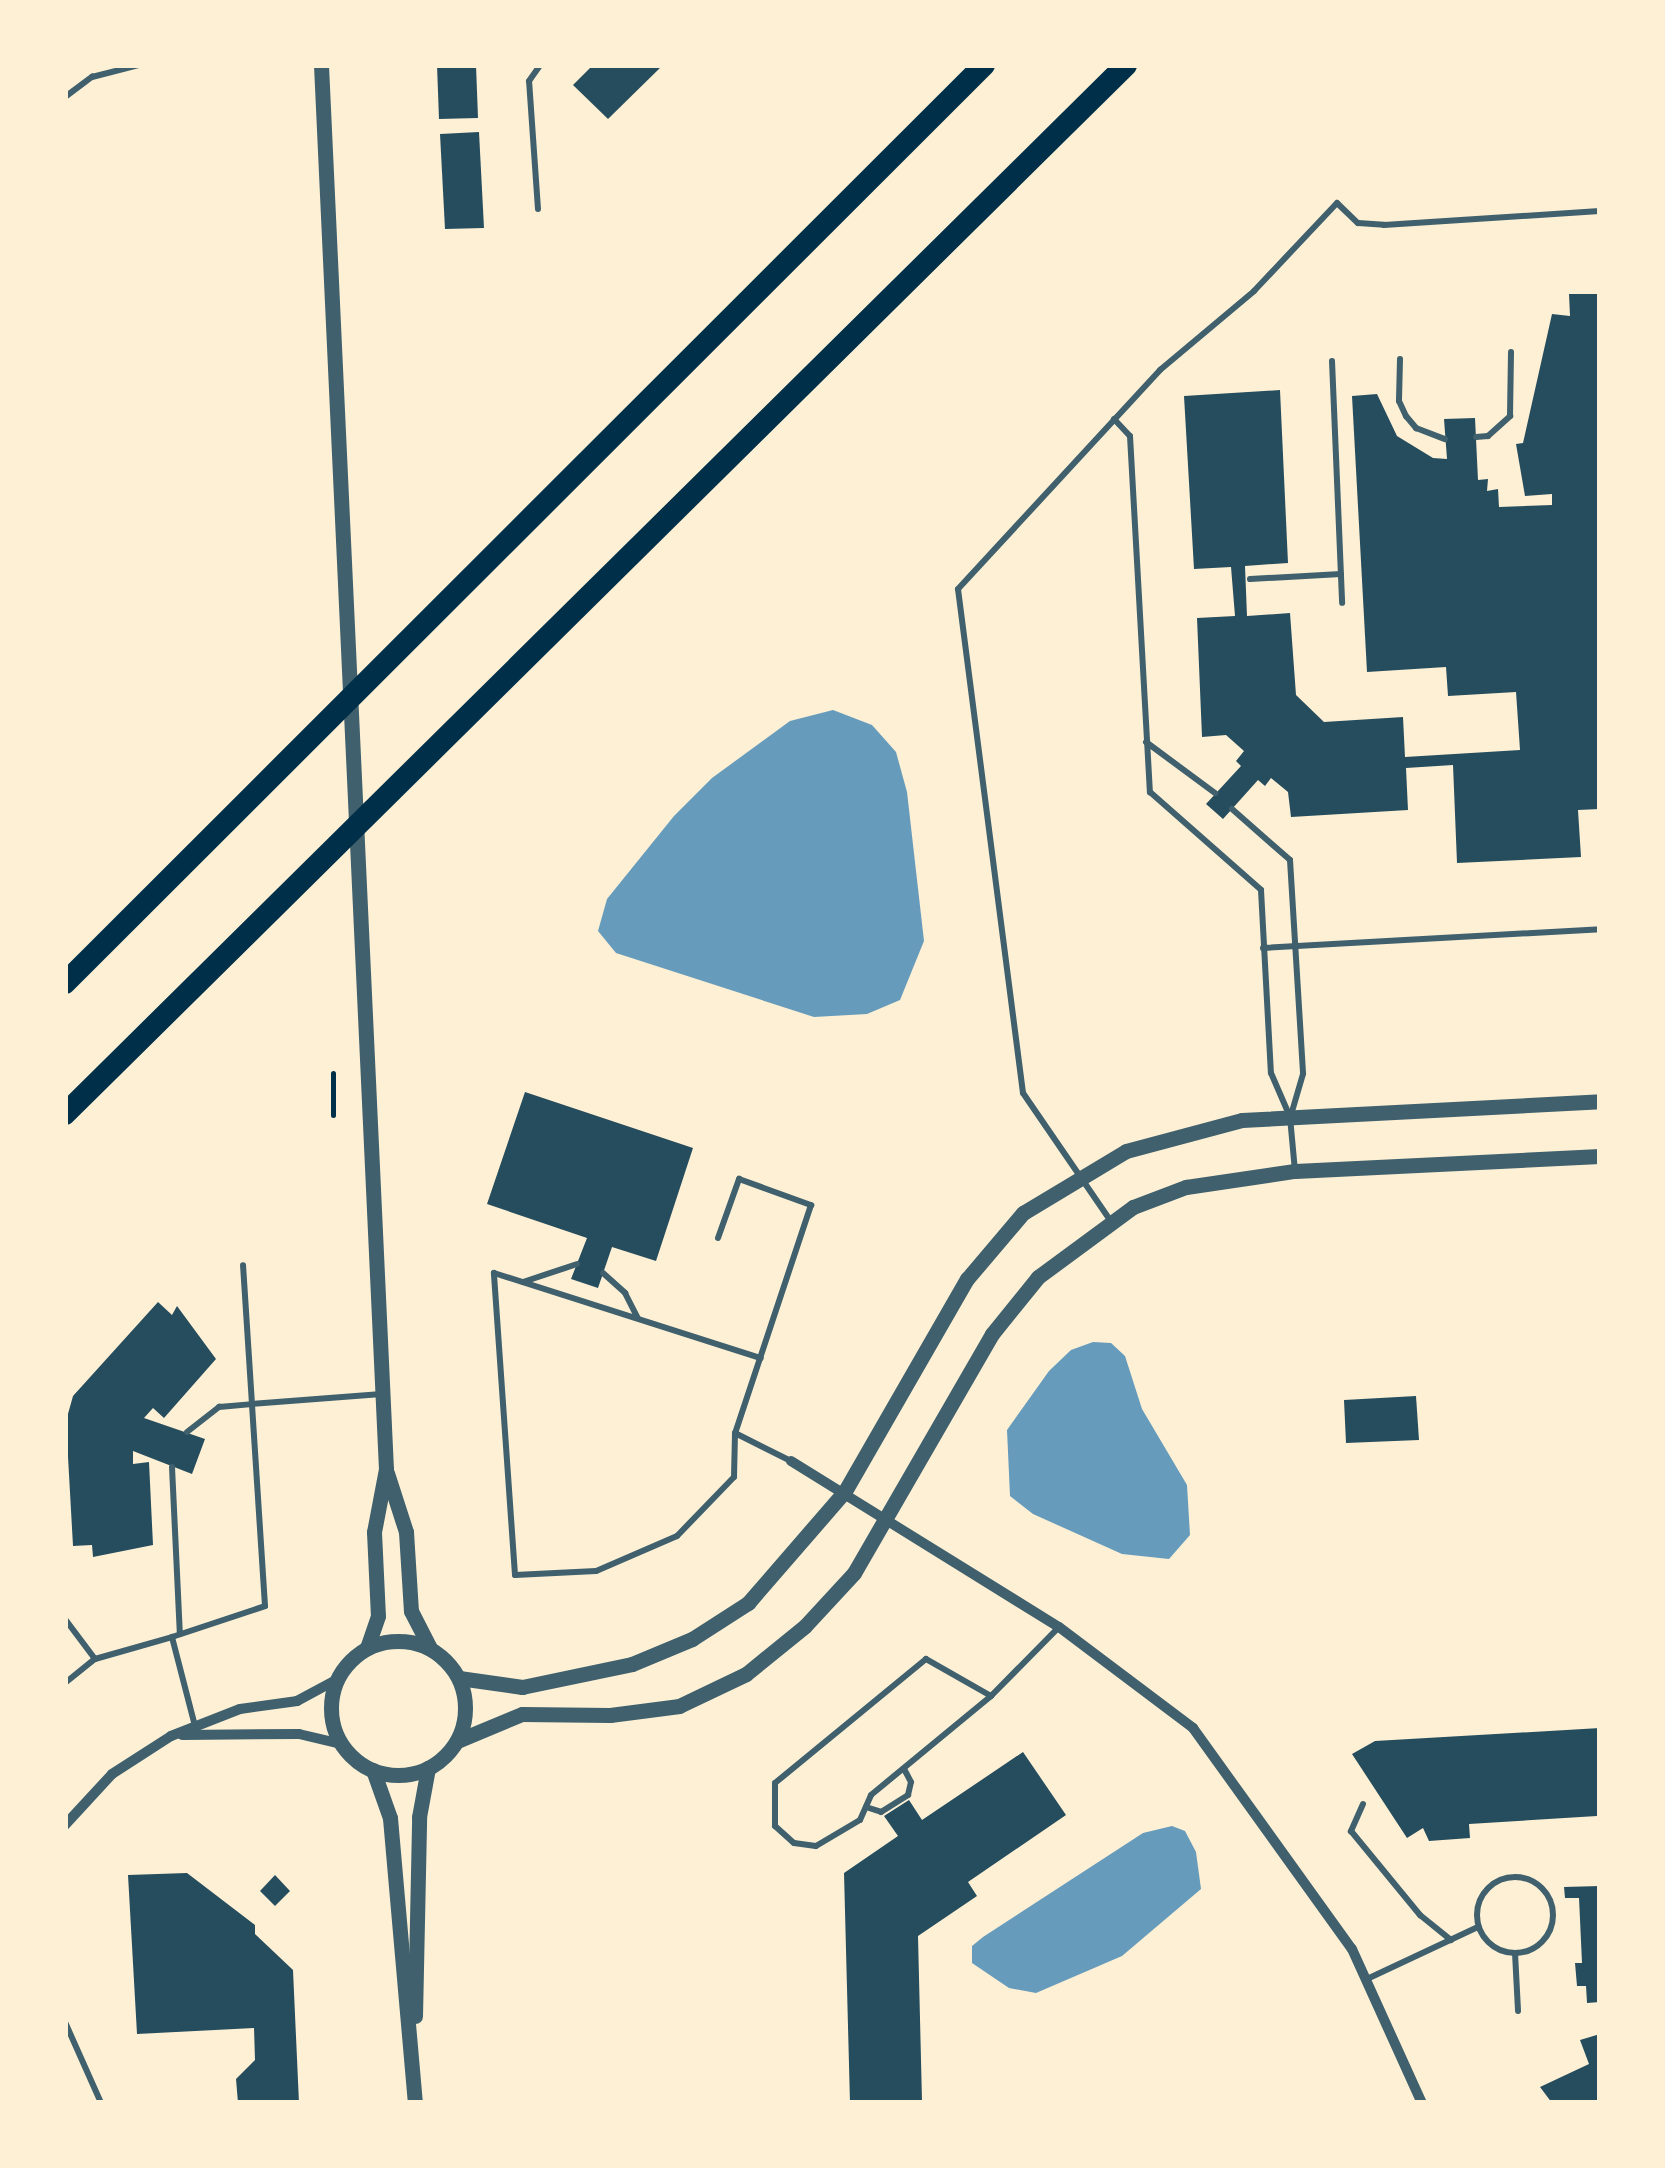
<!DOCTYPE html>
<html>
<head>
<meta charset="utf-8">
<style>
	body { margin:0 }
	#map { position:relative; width:1665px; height:2168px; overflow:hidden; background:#fdf0d5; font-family:"Exo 2",sans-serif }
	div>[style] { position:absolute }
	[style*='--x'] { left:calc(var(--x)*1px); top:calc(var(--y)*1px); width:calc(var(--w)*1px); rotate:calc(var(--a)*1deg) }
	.water>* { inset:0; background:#669bbc }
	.building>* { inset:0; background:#264d5e }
	.path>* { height:5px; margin:-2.5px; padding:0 2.5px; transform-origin:2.5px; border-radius:2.5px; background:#003049 }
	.service>* { height:6px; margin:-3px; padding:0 3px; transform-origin:3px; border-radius:3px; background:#3f606c }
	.service>.ring { margin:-3px; padding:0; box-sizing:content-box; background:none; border:6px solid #3f606c; border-radius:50% }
	.minor>* { height:10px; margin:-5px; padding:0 5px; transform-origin:5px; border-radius:5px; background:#3f606c }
	.tertiary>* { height:15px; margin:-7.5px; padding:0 7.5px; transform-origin:7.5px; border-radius:7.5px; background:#3f606c }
	.tertiary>.ring { margin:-7.5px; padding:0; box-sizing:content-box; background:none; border:15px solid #3f606c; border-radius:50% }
	.motorway>* { height:22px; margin:-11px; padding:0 11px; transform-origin:11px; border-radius:11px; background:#003049 }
	span { translate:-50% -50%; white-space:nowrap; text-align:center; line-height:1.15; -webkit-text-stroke:8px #fdf0d5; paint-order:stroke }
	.frame { position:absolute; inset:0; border:68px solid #fdf0d5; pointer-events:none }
</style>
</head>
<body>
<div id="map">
	<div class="water">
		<i style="clip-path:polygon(833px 710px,872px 725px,896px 752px,907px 792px,924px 941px,900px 1000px,867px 1014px,814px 1017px,616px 953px,598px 931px,607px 899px,674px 816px,712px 778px,790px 721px)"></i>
		<i style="clip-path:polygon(1093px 1342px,1111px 1343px,1125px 1356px,1142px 1409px,1187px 1485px,1190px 1535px,1169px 1559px,1122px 1554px,1033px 1514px,1010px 1496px,1007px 1430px,1049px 1371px,1071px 1350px)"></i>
		<i style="clip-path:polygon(1172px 1826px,1185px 1831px,1196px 1852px,1201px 1889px,1122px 1956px,1036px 1993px,1009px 1988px,972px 1963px,972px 1946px,983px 1937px,1143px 1833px)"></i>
	</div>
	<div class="building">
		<i style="clip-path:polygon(437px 65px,476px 65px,478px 118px,439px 119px)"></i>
		<i style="clip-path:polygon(593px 65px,663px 65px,608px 119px,573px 85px)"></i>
		<i style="clip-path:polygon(479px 132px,484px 228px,445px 229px,440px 134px)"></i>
		<i style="clip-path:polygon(1569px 294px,1600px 294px,1600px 809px,1578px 810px,1581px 857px,1457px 863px,1453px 765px,1406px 768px,1408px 810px,1291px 817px,1288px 792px,1271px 778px,1265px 786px,1258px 780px,1223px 819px,1206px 804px,1241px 766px,1236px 761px,1244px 751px,1226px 735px,1202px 737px,1197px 618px,1235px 616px,1231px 567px,1194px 569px,1184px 396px,1280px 390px,1288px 563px,1245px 566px,1247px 616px,1290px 613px,1296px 695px,1324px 722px,1403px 717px,1405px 757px,1520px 750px,1516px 692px,1448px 696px,1446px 667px,1367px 672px,1352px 396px,1377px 394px,1397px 436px,1433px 458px,1447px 459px,1444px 419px,1475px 418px,1478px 480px,1488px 479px,1487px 491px,1498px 489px,1499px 507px,1552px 505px,1552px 494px,1525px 496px,1516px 444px,1523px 443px,1552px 314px,1570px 316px)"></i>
		<i style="clip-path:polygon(525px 1092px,693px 1148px,656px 1261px,612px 1247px,598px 1288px,571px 1279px,587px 1238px,487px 1204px)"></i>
		<i style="clip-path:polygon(158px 1302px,172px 1315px,177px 1306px,216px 1359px,164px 1418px,153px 1408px,144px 1418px,205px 1439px,192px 1474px,133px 1451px,133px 1464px,149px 1462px,153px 1545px,93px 1557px,92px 1545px,73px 1546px,66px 1421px,73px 1396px)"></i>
		<i style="clip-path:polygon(1416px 1396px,1419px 1440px,1346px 1443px,1344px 1400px)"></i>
		<i style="clip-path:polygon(1600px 1728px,1597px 1816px,1469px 1824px,1470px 1838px,1429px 1841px,1423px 1828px,1407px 1838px,1352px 1754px,1375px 1741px)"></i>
		<i style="clip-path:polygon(1023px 1752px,1066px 1815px,968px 1882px,977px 1896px,918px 1936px,922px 2101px,850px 2103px,844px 1873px,898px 1836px,884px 1816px,909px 1800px,922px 1820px)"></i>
		<i style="clip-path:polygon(187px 1873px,255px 1925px,255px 1934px,293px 1970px,299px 2103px,238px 2103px,236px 2079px,255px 2060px,254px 2028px,137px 2034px,128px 1875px)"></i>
		<i style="clip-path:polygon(275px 1875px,290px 1891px,275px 1906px,260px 1891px)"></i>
		<i style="clip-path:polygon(1600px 1886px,1600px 2002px,1587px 2003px,1586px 1986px,1577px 1986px,1575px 1963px,1582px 1963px,1579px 1898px,1565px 1898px,1564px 1887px)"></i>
		<i style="clip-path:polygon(1600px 2034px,1600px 2103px,1552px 2103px,1540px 2087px,1589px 2064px,1580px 2040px)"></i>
	</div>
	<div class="path">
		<i style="--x:333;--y:1073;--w:42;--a:90"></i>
	</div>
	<div class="service">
		<i style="--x:65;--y:97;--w:34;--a:-37"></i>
		<i style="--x:92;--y:77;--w:49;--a:-14.3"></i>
		<i style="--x:538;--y:209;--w:128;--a:-94"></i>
		<i style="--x:529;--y:81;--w:19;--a:-55"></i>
		<i style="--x:1400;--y:359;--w:42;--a:91.4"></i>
		<i style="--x:1399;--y:401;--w:17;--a:65"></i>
		<i style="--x:1406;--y:416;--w:16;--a:50"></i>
		<i style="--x:1416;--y:428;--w:31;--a:21"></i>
		<i style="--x:1332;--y:361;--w:242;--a:87.6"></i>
		<i style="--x:1114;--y:419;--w:23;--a:47"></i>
		<i style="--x:1130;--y:436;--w:357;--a:86.8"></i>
		<i style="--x:1150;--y:792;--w:148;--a:41.4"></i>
		<i style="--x:1261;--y:890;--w:183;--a:86.9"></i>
		<i style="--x:1271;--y:1073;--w:48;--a:66.6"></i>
		<i style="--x:1290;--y:1117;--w:54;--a:84.7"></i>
		<i style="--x:1476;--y:437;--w:12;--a:-5"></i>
		<i style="--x:1488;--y:436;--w:30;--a:-42"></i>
		<i style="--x:1510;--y:416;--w:64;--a:-89.1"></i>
		<i style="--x:1250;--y:579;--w:91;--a:-3.1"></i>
		<i style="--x:1146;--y:742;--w:86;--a:36.5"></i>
		<i style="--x:1232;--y:809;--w:77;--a:41.3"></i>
		<i style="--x:1290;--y:860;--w:214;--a:86.5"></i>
		<i style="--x:1303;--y:1074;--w:43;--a:106.3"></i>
		<i style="--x:1263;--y:948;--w:338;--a:-3.2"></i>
		<i style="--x:1110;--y:1220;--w:154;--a:-124.4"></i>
		<i style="--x:1023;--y:1093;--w:508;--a:-97.35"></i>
		<i style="--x:958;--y:589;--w:298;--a:-47.3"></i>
		<i style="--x:1160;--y:370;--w:123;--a:-40"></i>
		<i style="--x:1254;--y:291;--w:121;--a:-46.7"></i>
		<i style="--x:1337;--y:203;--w:29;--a:44"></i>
		<i style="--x:1358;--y:223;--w:26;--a:4"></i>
		<i style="--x:1384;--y:225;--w:216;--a:-3.7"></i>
		<i style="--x:718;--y:1238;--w:63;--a:-70.4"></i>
		<i style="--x:739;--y:1179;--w:77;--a:19.9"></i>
		<i style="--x:811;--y:1205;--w:240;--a:108.4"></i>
		<i style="--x:735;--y:1433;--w:63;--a:26.6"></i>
		<i style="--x:603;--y:1273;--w:30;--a:42"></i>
		<i style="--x:625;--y:1293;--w:27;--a:63"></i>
		<i style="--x:523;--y:1282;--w:57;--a:-18.4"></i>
		<i style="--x:187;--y:1432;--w:41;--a:-38"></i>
		<i style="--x:219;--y:1407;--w:33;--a:-5"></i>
		<i style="--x:252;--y:1404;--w:139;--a:-93.7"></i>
		<i style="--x:735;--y:1433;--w:44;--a:91.3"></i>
		<i style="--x:734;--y:1477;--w:82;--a:134"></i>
		<i style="--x:677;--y:1536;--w:88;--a:156.6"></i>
		<i style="--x:596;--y:1571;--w:81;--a:177.2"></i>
		<i style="--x:515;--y:1575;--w:303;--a:-94"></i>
		<i style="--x:494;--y:1273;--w:280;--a:17.7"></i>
		<i style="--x:172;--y:1467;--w:167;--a:87.3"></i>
		<i style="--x:65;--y:1619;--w:50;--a:53.1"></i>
		<i style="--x:65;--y:1683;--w:38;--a:-39"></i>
		<i style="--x:95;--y:1659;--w:80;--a:-15.9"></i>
		<i style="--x:991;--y:1696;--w:75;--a:-150.4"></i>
		<i style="--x:926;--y:1659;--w:195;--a:140.6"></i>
		<i style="--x:775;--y:1783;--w:43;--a:90"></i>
		<i style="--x:775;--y:1826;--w:25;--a:42"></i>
		<i style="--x:794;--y:1843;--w:22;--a:8"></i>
		<i style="--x:816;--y:1846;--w:51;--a:-30.6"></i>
		<i style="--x:860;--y:1820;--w:27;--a:-66"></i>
		<i style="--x:871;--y:1795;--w:156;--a:-39.5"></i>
		<i style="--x:991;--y:1696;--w:95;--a:-45.4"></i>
		<i style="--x:195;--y:1726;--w:92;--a:-104.5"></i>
		<i style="--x:172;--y:1637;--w:98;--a:-18.4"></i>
		<i style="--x:265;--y:1606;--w:202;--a:-93.7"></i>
		<i style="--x:252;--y:1404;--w:130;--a:-4.4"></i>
		<i style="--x:1363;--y:1804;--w:30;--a:114"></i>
		<i style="--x:1351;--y:1831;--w:109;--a:50.6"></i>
		<i style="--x:1420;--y:1915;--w:40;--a:39"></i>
		<i style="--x:866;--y:1807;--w:16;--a:18"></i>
		<i style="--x:881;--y:1812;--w:32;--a:-32"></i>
		<i style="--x:908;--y:1795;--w:13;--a:-77"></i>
		<i style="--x:911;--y:1782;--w:15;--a:-118"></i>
		<i class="ring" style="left:1477px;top:1877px;width:70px;height:70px"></i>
		<i style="--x:1515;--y:1953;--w:58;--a:87"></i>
		<i style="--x:1367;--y:1979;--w:123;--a:-25.1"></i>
		<i style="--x:65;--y:2022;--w:89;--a:66"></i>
	</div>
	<div class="minor">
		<i style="--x:791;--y:1461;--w:315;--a:31.8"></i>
		<i style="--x:1059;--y:1627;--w:168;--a:37"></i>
		<i style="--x:1193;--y:1728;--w:272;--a:54.3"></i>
		<i style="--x:1352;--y:1949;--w:169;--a:65.6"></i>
		<i style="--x:182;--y:1735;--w:117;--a:-0.5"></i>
		<i style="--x:299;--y:1734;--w:43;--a:13.4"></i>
		<i style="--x:65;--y:1825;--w:69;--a:-47.3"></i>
		<i style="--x:112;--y:1774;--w:70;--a:-32.8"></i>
		<i style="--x:171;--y:1736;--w:74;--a:-21.4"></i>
		<i style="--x:240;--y:1709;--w:58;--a:-8"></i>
		<i style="--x:297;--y:1701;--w:44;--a:-28.3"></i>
	</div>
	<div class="tertiary">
		<i style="--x:321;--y:65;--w:1406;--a:87.35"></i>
		<i style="--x:386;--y:1469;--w:64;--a:100.8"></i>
		<i style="--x:374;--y:1532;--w:84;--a:87.3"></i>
		<i style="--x:378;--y:1616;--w:34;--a:109"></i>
		<i style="--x:387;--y:1473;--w:62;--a:72.1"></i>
		<i style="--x:406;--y:1532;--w:79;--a:86.4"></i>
		<i style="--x:411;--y:1611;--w:42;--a:62.8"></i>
		<i class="ring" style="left:331px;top:1641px;width:119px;height:119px"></i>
		<i style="--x:459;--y:1678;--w:64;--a:8.1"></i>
		<i style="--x:522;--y:1687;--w:112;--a:-11.8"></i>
		<i style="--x:632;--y:1664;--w:65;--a:-22.6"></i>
		<i style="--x:692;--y:1639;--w:67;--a:-32.7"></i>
		<i style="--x:748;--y:1603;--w:148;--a:-49.1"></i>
		<i style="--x:845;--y:1491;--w:245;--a:-60.1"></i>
		<i style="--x:967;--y:1279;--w:87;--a:-49.7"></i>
		<i style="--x:1023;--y:1213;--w:120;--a:-31"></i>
		<i style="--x:1126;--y:1151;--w:120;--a:-15"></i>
		<i style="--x:1242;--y:1120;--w:359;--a:-3"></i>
		<i style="--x:457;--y:1741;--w:70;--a:-22.6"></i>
		<i style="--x:522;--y:1714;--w:88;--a:0.7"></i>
		<i style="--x:610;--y:1715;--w:70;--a:-7.4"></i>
		<i style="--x:679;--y:1706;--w:74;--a:-25.5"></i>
		<i style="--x:746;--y:1674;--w:76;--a:-39.1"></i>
		<i style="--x:805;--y:1626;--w:72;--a:-47.2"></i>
		<i style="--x:854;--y:1573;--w:276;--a:-60"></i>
		<i style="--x:992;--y:1334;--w:73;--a:-51.1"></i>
		<i style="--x:1038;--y:1277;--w:118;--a:-36.4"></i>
		<i style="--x:1133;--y:1207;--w:57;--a:-20.7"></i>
		<i style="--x:1186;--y:1187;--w:110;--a:-8.4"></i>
		<i style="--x:1295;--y:1171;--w:305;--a:-2.8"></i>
		<i style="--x:373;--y:1770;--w:51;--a:70.5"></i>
		<i style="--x:390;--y:1818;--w:286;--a:85"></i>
		<i style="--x:415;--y:2016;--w:199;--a:-88.8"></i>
		<i style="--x:419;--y:1817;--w:50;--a:-79.6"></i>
	</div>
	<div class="motorway">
		<i style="--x:65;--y:983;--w:1299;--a:-44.97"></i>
		<i style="--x:65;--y:1114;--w:1492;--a:-44.67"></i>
	</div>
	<div class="frame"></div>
</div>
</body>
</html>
